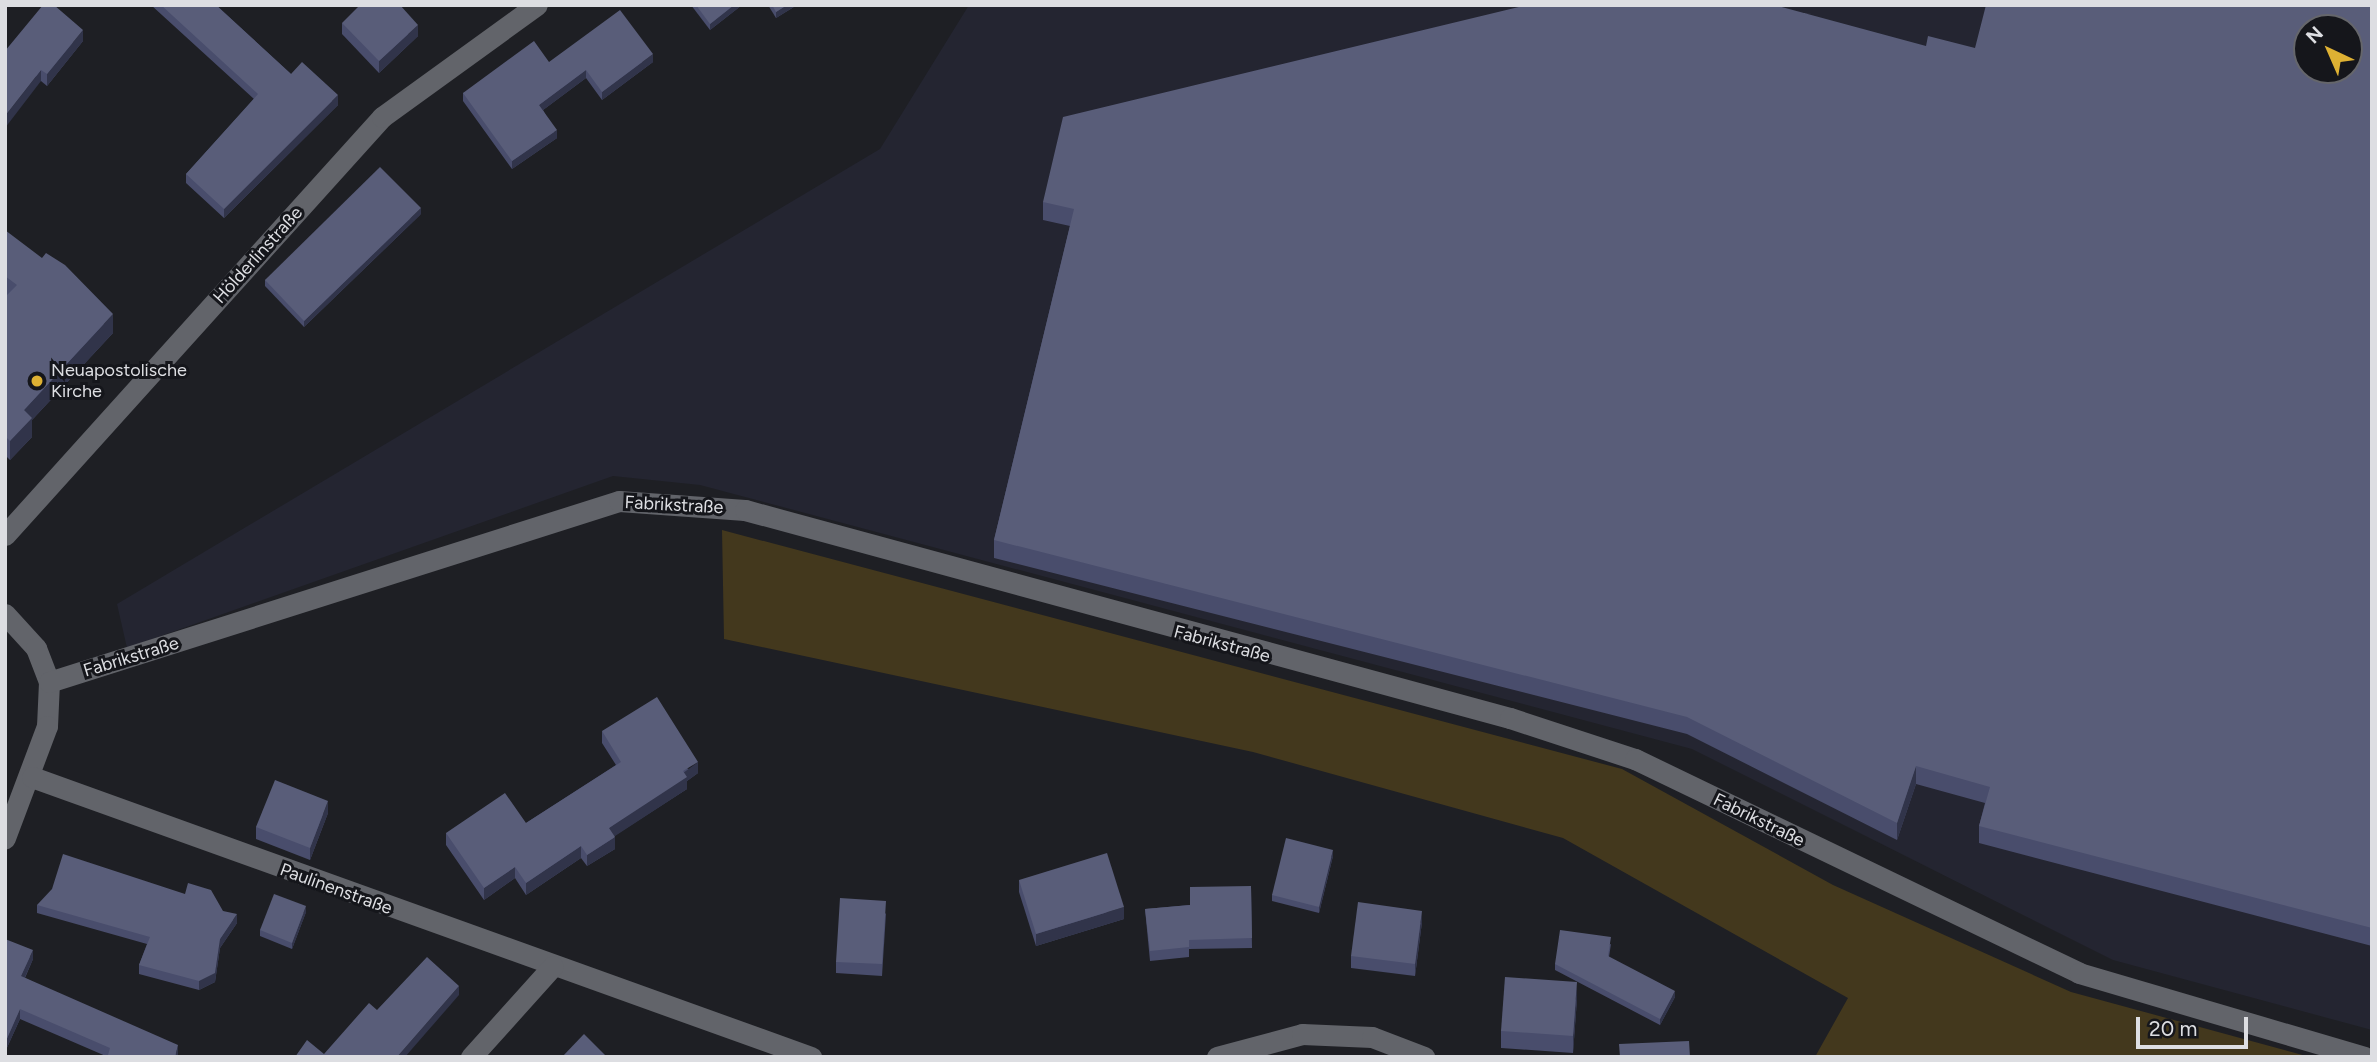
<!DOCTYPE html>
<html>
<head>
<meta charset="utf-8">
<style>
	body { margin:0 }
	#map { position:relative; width:2377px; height:1062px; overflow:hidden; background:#1e1f24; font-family:Figtree,sans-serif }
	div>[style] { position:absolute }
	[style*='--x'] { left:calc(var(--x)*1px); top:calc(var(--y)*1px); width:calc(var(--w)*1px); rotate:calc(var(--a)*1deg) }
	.built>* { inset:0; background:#242531 }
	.green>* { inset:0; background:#43381d }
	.minor>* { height:21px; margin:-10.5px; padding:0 10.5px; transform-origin:10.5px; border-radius:10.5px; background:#62646a }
	.wall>* { inset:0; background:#494d6c }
	.shaded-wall>* { inset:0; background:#31344a }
	.building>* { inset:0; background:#595d79 }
	.dots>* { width:19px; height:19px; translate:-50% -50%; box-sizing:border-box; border:4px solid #15161b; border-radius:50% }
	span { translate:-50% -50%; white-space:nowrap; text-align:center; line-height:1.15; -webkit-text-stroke:6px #15161b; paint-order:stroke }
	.street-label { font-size:18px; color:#dddee2 }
	.poi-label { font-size:18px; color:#dddee2 }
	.left { translate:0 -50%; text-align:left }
	.frame { position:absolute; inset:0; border:7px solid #dddee2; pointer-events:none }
	.north { position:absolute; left:2293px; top:14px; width:70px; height:70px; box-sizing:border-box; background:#15161b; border:2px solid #65666b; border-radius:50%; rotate:316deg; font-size:19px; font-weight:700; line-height:28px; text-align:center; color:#dddee2 }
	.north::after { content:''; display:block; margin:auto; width:24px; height:32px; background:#deb133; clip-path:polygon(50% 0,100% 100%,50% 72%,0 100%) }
	.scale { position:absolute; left:2136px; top:1017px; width:112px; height:32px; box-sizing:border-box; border:4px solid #dddee2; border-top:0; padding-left:9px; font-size:21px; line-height:24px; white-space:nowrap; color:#dddee2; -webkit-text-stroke:5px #15161b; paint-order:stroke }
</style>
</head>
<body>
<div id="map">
	<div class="built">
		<i style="clip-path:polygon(evenodd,969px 5px,2372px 5px,2372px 1030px,2113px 960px,1692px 749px,700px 485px,613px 476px,127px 648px,117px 604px,880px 149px,969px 5px,2307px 28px,2349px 28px,2349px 70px,2307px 70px,2307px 28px)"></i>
	</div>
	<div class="green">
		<i style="clip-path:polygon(722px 530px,1622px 769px,1833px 885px,2071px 992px,2310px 1057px,1815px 1057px,1848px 998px,1563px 838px,1253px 752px,724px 639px)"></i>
	</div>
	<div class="minor">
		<i style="--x:5;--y:535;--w:563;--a:-47.95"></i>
		<i style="--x:382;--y:117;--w:191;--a:-35.9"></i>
		<i style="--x:5;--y:614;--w:46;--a:47.6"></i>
		<i style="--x:36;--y:648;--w:36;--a:69"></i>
		<i style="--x:49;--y:682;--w:44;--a:92.6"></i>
		<i style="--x:47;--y:726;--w:120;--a:110.6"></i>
		<i style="--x:49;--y:682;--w:598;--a:-17.62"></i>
		<i style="--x:619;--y:501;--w:126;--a:4.1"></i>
		<i style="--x:745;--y:510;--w:793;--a:15.21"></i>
		<i style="--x:1510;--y:718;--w:132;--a:18.2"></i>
		<i style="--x:1635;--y:759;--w:493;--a:25.7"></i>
		<i style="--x:2079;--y:973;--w:298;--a:16.4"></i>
		<i style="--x:32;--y:777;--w:828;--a:19.77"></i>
		<i style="--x:471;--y:1057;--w:122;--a:-48"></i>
		<i style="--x:1217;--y:1057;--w:88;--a:-15.1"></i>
		<i style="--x:1302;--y:1034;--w:70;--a:2.5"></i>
		<i style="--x:1372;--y:1037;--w:56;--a:21"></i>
	</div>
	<div class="wall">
		<i style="clip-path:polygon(151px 5px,216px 5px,291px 74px,338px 105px,224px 218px,186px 183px,186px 174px,254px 99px)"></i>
		<i style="clip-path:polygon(691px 5px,742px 5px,710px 30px)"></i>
		<i style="clip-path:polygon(768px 5px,797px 5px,776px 18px)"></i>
		<i style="clip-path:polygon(2372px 5px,2372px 946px,1979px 843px,1979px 826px,1985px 803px,1916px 784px,1897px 840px,1687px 734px,994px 558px,994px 540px,1070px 226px,1043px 220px,1043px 202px,1926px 46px,1975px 48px)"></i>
		<i style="clip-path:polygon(342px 23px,418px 36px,379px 73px,342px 34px)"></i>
		<i style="clip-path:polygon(83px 41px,47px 86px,5px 51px)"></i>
		<i style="clip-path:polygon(549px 62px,653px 62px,602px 100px,586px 78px,543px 110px,557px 138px,512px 169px,463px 101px,463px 93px)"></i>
		<i style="clip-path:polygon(421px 214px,304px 327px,265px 286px,265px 280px)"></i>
		<i style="clip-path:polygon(5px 230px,113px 333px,32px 420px,32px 437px,10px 460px,5px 455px,5px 297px,7px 296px,5px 295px)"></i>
		<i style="clip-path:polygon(602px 731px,698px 773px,687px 781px,687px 789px,614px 836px,615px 849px,587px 866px,581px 858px,526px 895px,515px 878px,484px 900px,446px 845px,446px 833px,526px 823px,616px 765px,602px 743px)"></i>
		<i style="clip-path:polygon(328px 813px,310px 860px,256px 839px,256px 827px)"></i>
		<i style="clip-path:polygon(1333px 856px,1319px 913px,1272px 901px,1272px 895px)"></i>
		<i style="clip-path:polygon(1019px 880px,1124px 919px,1036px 946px,1019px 892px)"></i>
		<i style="clip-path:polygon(1251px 886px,1252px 948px,1189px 949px,1189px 957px,1150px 961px,1145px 909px,1190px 905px)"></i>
		<i style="clip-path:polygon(37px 905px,223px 911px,237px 923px,220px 948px,215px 982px,199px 990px,139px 974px,139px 965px,147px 944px,37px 913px)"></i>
		<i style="clip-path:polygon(306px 912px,292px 949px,260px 936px,260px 930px)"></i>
		<i style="clip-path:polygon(886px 913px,882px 976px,836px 973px,836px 962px)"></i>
		<i style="clip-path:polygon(1422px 922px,1415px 976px,1351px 968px,1351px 956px)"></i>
		<i style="clip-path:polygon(5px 939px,33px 959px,25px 978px,178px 1055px,178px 1057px,108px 1057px,20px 1019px,5px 1052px)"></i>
		<i style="clip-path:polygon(1611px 944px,1609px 957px,1675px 997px,1660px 1025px,1555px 970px,1555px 964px)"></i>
		<i style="clip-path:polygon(1577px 999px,1573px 1053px,1501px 1048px,1501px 1031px)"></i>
	</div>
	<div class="shaded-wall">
		<i style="clip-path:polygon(734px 5px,742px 5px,710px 30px,710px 24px)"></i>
		<i style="clip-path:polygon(787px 5px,797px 5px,776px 18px,776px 12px)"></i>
		<i style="clip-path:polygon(418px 25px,418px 36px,379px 73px,379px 61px)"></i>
		<i style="clip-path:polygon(83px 30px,83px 41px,47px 86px,47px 74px)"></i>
		<i style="clip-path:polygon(653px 54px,653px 62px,602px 100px,602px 92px)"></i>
		<i style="clip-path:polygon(41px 70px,41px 81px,5px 128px,5px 116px)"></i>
		<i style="clip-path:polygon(586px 70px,586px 78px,539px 113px,539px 105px)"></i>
		<i style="clip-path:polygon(338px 95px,338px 105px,224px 218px,224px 209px)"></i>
		<i style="clip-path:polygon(557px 130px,557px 138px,512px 169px,512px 161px)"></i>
		<i style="clip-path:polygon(421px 208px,421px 214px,304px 327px,304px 321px)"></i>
		<i style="clip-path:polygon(113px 314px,113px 333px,32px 420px,32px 437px,10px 460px,10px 441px,24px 410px)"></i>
		<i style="clip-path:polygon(698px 762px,698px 773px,687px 781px,687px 789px,609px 840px,609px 828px)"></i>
		<i style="clip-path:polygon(1916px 766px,1916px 784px,1897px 840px,1897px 823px)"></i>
		<i style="clip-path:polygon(328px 801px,328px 813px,310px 860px,310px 848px)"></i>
		<i style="clip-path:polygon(615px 837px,615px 849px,587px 866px,587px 855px)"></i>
		<i style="clip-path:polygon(581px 846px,581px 858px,526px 895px,526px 883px)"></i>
		<i style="clip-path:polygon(1333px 850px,1333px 856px,1319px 913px,1319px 907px)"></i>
		<i style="clip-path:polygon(515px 867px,515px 878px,484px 900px,484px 888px)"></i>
		<i style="clip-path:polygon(306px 906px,306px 912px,292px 949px,292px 943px)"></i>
		<i style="clip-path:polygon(1124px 907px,1124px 919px,1036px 946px,1036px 934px)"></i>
		<i style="clip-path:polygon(1422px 911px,1422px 922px,1415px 976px,1415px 964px)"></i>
		<i style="clip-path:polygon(237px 914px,237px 923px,220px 948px,215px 982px,199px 990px,199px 981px,220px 939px)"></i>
		<i style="clip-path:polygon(33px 950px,33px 959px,21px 986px,21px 976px)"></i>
		<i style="clip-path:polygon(1577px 982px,1577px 999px,1573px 1053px,1573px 1036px)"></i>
		<i style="clip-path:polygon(459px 986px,459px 995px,405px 1057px,397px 1057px)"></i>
		<i style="clip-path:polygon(1675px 991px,1675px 997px,1660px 1025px,1660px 1019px)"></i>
		<i style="clip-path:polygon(20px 1009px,20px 1019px,5px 1052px,5px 1043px)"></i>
		<i style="clip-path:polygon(178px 1045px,178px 1057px,175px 1057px)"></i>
	</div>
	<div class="building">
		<i style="clip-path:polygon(43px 5px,54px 5px,83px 30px,47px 74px,41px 70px,5px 116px,5px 51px)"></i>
		<i style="clip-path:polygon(161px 5px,216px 5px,291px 74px,302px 62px,338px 95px,224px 209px,186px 174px,258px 94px)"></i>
		<i style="clip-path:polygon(360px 5px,400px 5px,418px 25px,379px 61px,342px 23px)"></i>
		<i style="clip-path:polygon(696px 5px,734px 5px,710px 24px)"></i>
		<i style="clip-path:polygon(772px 5px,787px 5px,776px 12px)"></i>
		<i style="clip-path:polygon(evenodd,1527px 5px,1774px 5px,1926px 46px,1928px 36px,1975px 48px,1986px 5px,2372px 5px,2372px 928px,1979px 826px,1990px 787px,1916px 766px,1897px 823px,1687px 717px,994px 540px,1074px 209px,1043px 202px,1063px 117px,1527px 5px,2307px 28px,2349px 28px,2349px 70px,2307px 70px,2307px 28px)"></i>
		<i style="clip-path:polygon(620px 10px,653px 54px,602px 92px,586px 70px,539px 105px,557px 130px,512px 161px,463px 93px,534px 41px,549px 62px)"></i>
		<i style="clip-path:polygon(380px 167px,421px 208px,304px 321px,265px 280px)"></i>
		<i style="clip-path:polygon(5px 230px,42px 258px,46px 253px,65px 265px,113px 314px,24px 410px,32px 418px,10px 441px,5px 436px,5px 297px,17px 285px,5px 276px)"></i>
		<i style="clip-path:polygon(657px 697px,698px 762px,683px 771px,687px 777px,609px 828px,615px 837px,587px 855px,581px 846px,526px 883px,515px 867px,484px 888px,446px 833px,505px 793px,526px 823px,621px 762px,602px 731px)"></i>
		<i style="clip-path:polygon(275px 780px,328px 801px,310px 848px,256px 827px)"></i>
		<i style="clip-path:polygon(1286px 838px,1333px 850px,1319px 907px,1272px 895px)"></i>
		<i style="clip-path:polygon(1107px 853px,1124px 907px,1036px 934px,1019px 880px)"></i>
		<i style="clip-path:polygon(63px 854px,185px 894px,188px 883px,211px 890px,223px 911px,237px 914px,220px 939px,215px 973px,199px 981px,139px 965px,150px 937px,37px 905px,52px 889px)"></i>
		<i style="clip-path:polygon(1251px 886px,1252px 938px,1189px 940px,1189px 947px,1150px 951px,1145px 909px,1190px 905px,1190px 887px)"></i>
		<i style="clip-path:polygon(274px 894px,306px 906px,292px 943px,260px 930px)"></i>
		<i style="clip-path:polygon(840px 898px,886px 901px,882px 964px,836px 962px)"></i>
		<i style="clip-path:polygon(1358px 902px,1422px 911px,1415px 964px,1351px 956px)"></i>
		<i style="clip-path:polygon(1560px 930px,1611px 937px,1608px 956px,1675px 991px,1660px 1019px,1555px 964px)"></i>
		<i style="clip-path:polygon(5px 939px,33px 950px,21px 976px,178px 1045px,175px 1057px,113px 1057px,108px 1055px,110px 1048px,20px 1009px,5px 1043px)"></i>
		<i style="clip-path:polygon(427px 957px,459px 986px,397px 1057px,295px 1057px,307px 1040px,324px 1054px,369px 1003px,377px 1010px)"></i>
		<i style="clip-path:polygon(1505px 977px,1577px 982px,1573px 1036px,1501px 1031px)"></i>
		<i style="clip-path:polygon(584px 1034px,607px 1057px,562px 1057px)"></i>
		<i style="clip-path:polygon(1689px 1041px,1690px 1057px,1620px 1057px,1619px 1044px)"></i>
	</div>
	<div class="dots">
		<i style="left:37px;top:381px;background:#deb133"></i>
	</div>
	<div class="street-label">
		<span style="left:258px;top:255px;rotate:-48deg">Hölderlinstraße</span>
		<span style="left:674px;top:505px;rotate:3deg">Fabrikstraße</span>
		<span style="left:1222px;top:644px;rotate:15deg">Fabrikstraße</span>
		<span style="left:131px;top:657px;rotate:-17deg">Fabrikstraße</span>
		<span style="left:1759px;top:820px;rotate:26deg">Fabrikstraße</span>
		<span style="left:336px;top:889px;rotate:20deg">Paulinenstraße</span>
	</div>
	<div class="poi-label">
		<span class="left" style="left:51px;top:381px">Neuapostolische<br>Kirche</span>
	</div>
	<div class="frame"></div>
	<div class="north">N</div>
	<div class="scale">20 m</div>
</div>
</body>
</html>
